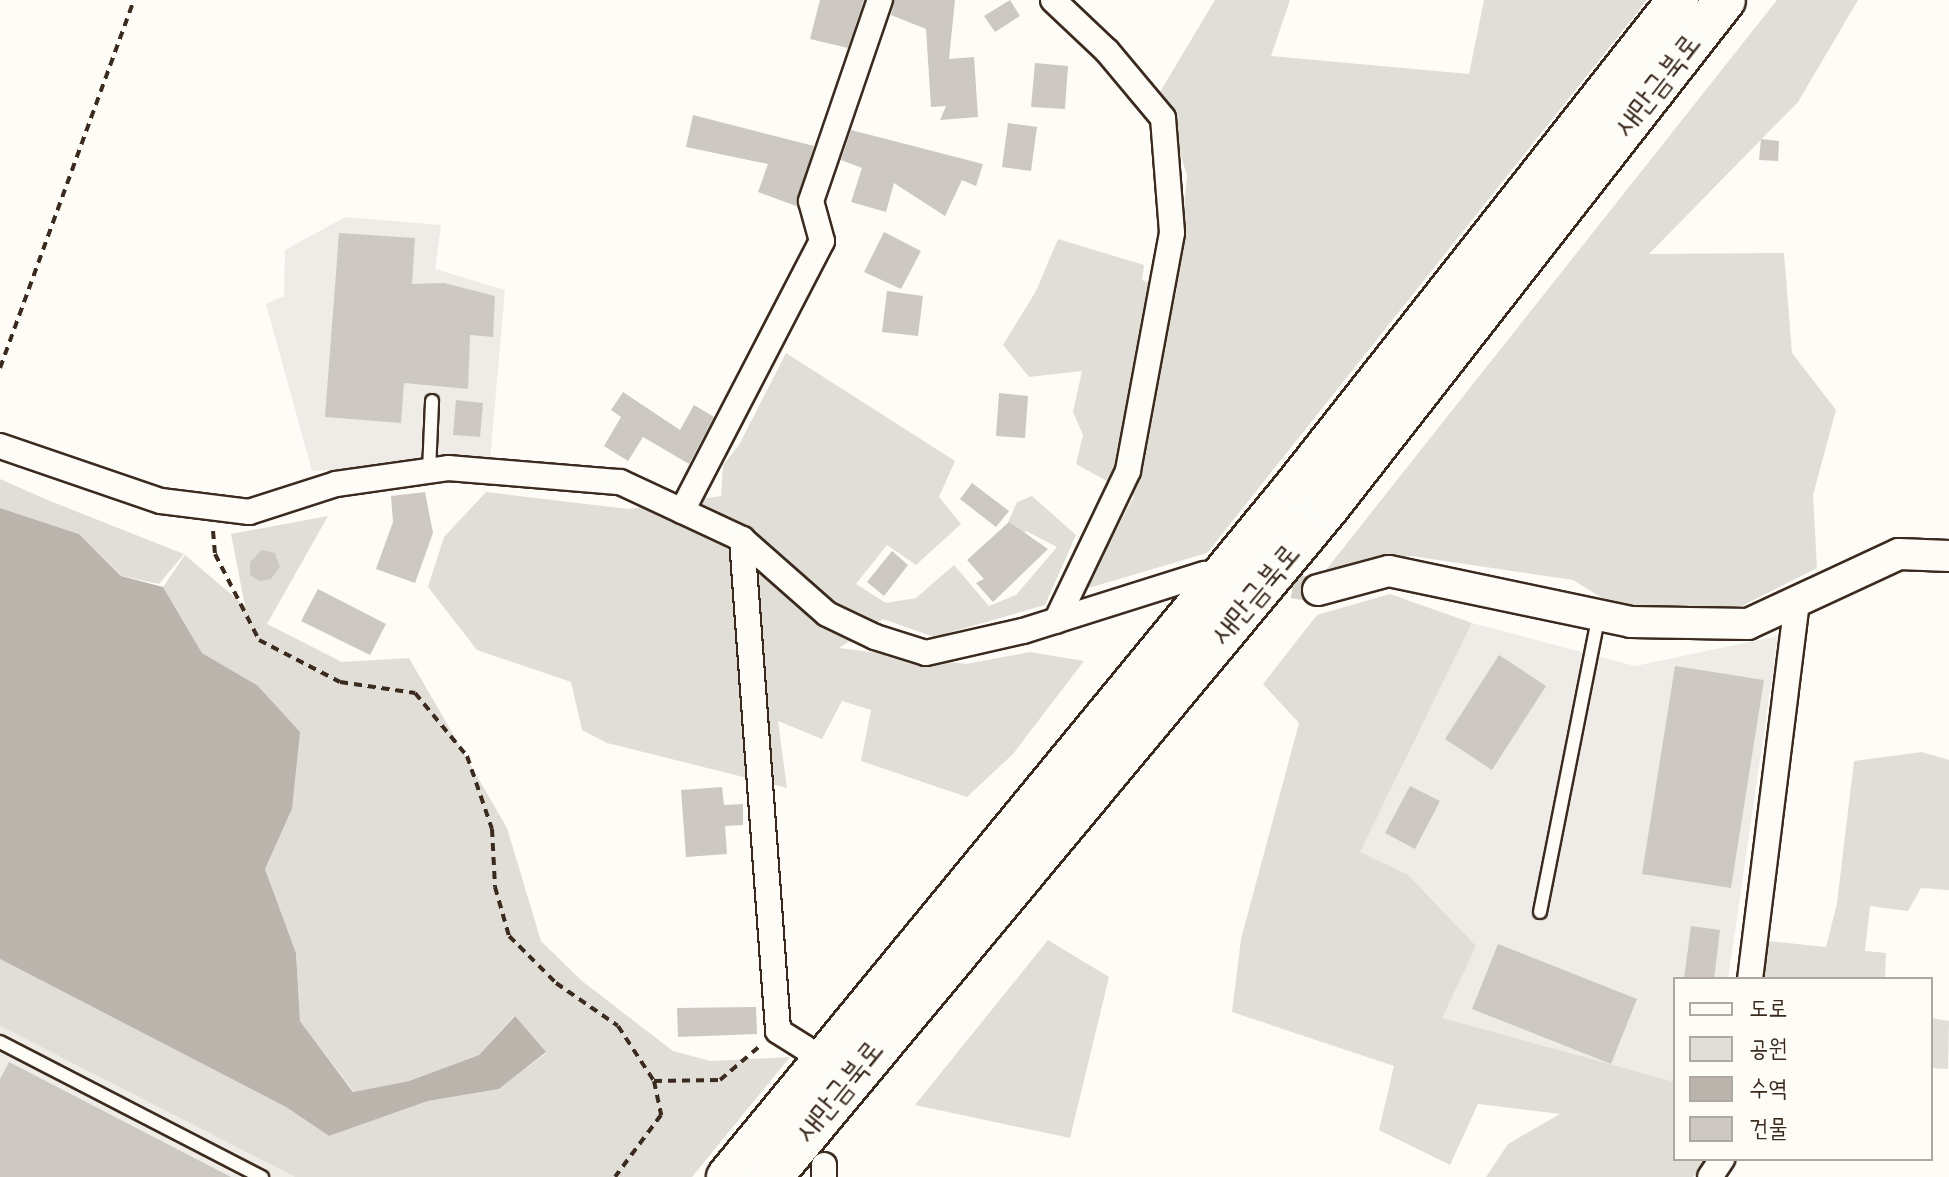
<!DOCTYPE html>
<html>
<head>
<meta charset="utf-8">
<style>
	body { margin:0 }
	#map { position:relative; width:1949px; height:1177px; overflow:hidden; background:#fdfcf7; font-family:Mynerve,"Poor Story",sans-serif }
	div>[style] { position:absolute }
	[style*='--x'] { left:calc(var(--x)*1px); top:calc(var(--y)*1px); width:calc(var(--w)*1px); rotate:calc(var(--a)*1deg) }
	.built>* { inset:0; background:#efece7 }
	.green>* { inset:0; background:#e1ded7 }
	.water>* { inset:0; background:#bbb4ad }
	.building>* { inset:0; background:#cdc8c2 }
	.minor-tunnel>* { height:24px; margin-top:-12px; transform-origin:0; background:repeating-linear-gradient(90deg,#d6d2cc 0 24px,transparent 0 36px) }
	.path>* { height:4px; margin-top:-2px; transform-origin:0; background:repeating-linear-gradient(90deg,#3b2a1e 0 8px,transparent 0 14px) }
	.roads { filter:drop-shadow(2px 0 #3b2a1e) drop-shadow(-2px 0 #3b2a1e) drop-shadow(0 2px #3b2a1e) drop-shadow(0 -2px #3b2a1e) }
	.service>* { height:12px; margin:-6px; padding:0 6px; transform-origin:6px; border-radius:6px; background:#fdfcf7 }
	.minor>* { height:24px; margin:-12px; padding:0 12px; transform-origin:12px; border-radius:12px; background:#fdfcf7 }
	.tertiary>* { height:30px; margin:-15px; padding:0 15px; transform-origin:15px; border-radius:15px; background:#fdfcf7 }
	.trunk>* { height:40px; margin:-20px; padding:0 20px; transform-origin:20px; border-radius:20px; background:#fdfcf7 }
	span { translate:-50% -50%; white-space:nowrap; text-align:center; line-height:1.15; -webkit-text-stroke:8px #fdfcf7; paint-order:stroke }
	.street-label { font-size:30px; color:#3b2a1e }
	.legend { position:absolute; left:1673px; top:977px; width:260px; height:184px; box-sizing:border-box; background:#fdfcf7; border:2px solid #afa8a0; margin:0; padding:10px 14px; list-style:none; font-size:24px; color:#3b2a1e }
	.legend li { display:flex; align-items:center; gap:16px; height:40px }
	.legend b { width:40px; border:2px solid #afa8a0 }
</style>
</head>
<body>
<div id="map">
	<div class="built">
		<i style="clip-path:polygon(345px 217px,441px 225px,435px 269px,505px 290px,490px 460px,312px 471px,266px 304px,284px 296px,285px 250px)"></i>
		<i style="clip-path:polygon(1472px 623px,1635px 666px,1778px 636px,1728px 979px,1675px 979px,1675px 1082px,1441px 1019px,1360px 852px)"></i>
		<i style="clip-path:polygon(0 1026px,295px 1177px,0 1177px)"></i>
	</div>
	<div class="green">
		<i style="clip-path:polygon(1215px 0,1290px 0,1271px 56px,1469px 74px,1484px 0,1647px 0,1207px 553px,1085px 589px,1134px 496px,1076px 464px,1083px 435px,1073px 412px,1082px 371px,1029px 377px,1003px 345px,1036px 291px,1058px 239px,1144px 265px,1142px 280px,1176px 295px,1187px 175px,1160px 92px)"></i>
		<i style="clip-path:polygon(1777px 0,1858px 0,1798px 102px,1649px 254px,1784px 253px,1792px 353px,1836px 410px,1813px 495px,1817px 568px,1734px 610px,1612px 604px,1573px 580px,1411px 556px,1325px 571px)"></i>
		<i style="clip-path:polygon(786px 353px,955px 461px,939px 497px,961px 524px,916px 565px,887px 545px,856px 584px,886px 603px,916px 598px,954px 565px,989px 606px,1016px 595px,1057px 547px,1026px 531px,1019px 540px,1006px 527px,1017px 502px,1032px 496px,1076px 535px,1045px 605px,934px 637px,883px 619px,839px 648px,966px 664px,1030px 652px,1084px 661px,1013px 754px,967px 797px,861px 761px,871px 710px,842px 701px,822px 739px,778px 721px,787px 788px,607px 743px,582px 730px,571px 682px,477px 650px,428px 587px,444px 537px,486px 492px,628px 509px,721px 496px,723px 465px,739px 445px)"></i>
		<i style="clip-path:polygon(0 479px,50px 501px,184px 554px,159px 584px,122px 576px,79px 534px,0 508px)"></i>
		<i style="clip-path:polygon(328px 516px,267px 624px,342px 662px,409px 658px,507px 828px,541px 941px,582px 981px,673px 1051px,710px 1061px,790px 1057px,692px 1177px,295px 1177px,0 1026px,0 959px,286px 1107px,329px 1136px,428px 1101px,499px 1089px,546px 1053px,514px 1016px,479px 1055px,409px 1081px,354px 1092px,300px 1021px,296px 953px,265px 869px,292px 809px,257px 685px,202px 653px,163px 587px,185px 555px,245px 606px,231px 534px)"></i>
		<i style="clip-path:polygon(1390px 594px,1472px 623px,1360px 852px,1408px 875px,1476px 946px,1442px 1018px,1675px 1082px,1675px 1159px,1706px 1159px,1693px 1177px,1486px 1177px,1508px 1144px,1560px 1114px,1478px 1104px,1450px 1165px,1379px 1130px,1394px 1066px,1232px 1012px,1241px 939px,1299px 723px,1263px 684px,1317px 615px)"></i>
		<i style="clip-path:polygon(1922px 752px,1949px 760px,1949px 890px,1921px 888px,1908px 911px,1870px 906px,1865px 951px,1886px 953px,1885px 979px,1764px 979px,1768px 941px,1826px 947px,1837px 903px,1854px 761px)"></i>
		<i style="clip-path:polygon(1048px 940px,1109px 977px,1070px 1138px,915px 1105px)"></i>
		<i style="clip-path:polygon(1931px 1018px,1949px 1021px,1948px 1069px,1931px 1068px)"></i>
	</div>
	<div class="water">
		<i style="clip-path:polygon(0 508px,79px 534px,121px 576px,163px 587px,202px 653px,257px 685px,300px 732px,292px 809px,265px 869px,296px 953px,300px 1021px,353px 1092px,409px 1081px,479px 1055px,515px 1016px,546px 1052px,499px 1089px,428px 1101px,329px 1136px,286px 1107px,0 959px)"></i>
	</div>
	<div class="building">
		<i style="clip-path:polygon(820px 0,864px 0,848px 48px,810px 39px)"></i>
		<i style="clip-path:polygon(895px 0,955px 0,949px 59px,974px 57px,978px 117px,940px 120px,946px 106px,931px 107px,926px 29px,891px 15px)"></i>
		<i style="clip-path:polygon(1010px 0,1020px 16px,995px 32px,984px 16px)"></i>
		<i style="clip-path:polygon(1035px 63px,1068px 66px,1065px 109px,1031px 107px)"></i>
		<i style="clip-path:polygon(693px 115px,814px 146px,796px 206px,758px 192px,768px 164px,686px 147px)"></i>
		<i style="clip-path:polygon(1008px 123px,1037px 127px,1031px 171px,1002px 167px)"></i>
		<i style="clip-path:polygon(851px 130px,983px 164px,976px 186px,962px 180px,945px 216px,894px 183px,886px 212px,851px 202px,862px 168px,841px 160px)"></i>
		<i style="clip-path:polygon(1761px 139px,1779px 141px,1778px 161px,1759px 160px)"></i>
		<i style="clip-path:polygon(884px 232px,921px 251px,901px 289px,864px 272px)"></i>
		<i style="clip-path:polygon(339px 233px,415px 238px,412px 284px,444px 283px,495px 296px,493px 337px,470px 335px,468px 389px,404px 383px,401px 423px,325px 417px)"></i>
		<i style="clip-path:polygon(887px 291px,923px 296px,918px 336px,882px 332px)"></i>
		<i style="clip-path:polygon(623px 392px,680px 430px,694px 405px,714px 417px,689px 464px,643px 437px,628px 461px,604px 446px,621px 417px,611px 410px)"></i>
		<i style="clip-path:polygon(999px 393px,1028px 396px,1025px 438px,996px 436px)"></i>
		<i style="clip-path:polygon(456px 400px,483px 403px,480px 437px,453px 435px)"></i>
		<i style="clip-path:polygon(972px 483px,1009px 511px,996px 527px,960px 499px)"></i>
		<i style="clip-path:polygon(425px 492px,433px 533px,415px 583px,376px 569px,393px 522px,391px 496px)"></i>
		<i style="clip-path:polygon(1009px 522px,1048px 549px,993px 602px,976px 583px,984px 579px,967px 560px)"></i>
		<i style="clip-path:polygon(262px 550px,275px 553px,280px 567px,271px 579px,260px 581px,250px 575px,250px 562px)"></i>
		<i style="clip-path:polygon(892px 551px,908px 565px,884px 596px,867px 582px)"></i>
		<i style="clip-path:polygon(318px 589px,386px 624px,370px 655px,301px 621px)"></i>
		<i style="clip-path:polygon(1499px 655px,1546px 686px,1492px 770px,1445px 739px)"></i>
		<i style="clip-path:polygon(1675px 666px,1764px 680px,1731px 888px,1642px 874px)"></i>
		<i style="clip-path:polygon(1410px 786px,1440px 801px,1415px 849px,1385px 833px)"></i>
		<i style="clip-path:polygon(722px 787px,724px 805px,743px 804px,743px 825px,725px 826px,727px 854px,686px 857px,681px 790px)"></i>
		<i style="clip-path:polygon(1691px 926px,1720px 930px,1714px 979px,1684px 979px)"></i>
		<i style="clip-path:polygon(1498px 944px,1637px 999px,1611px 1064px,1472px 1009px)"></i>
		<i style="clip-path:polygon(756px 1007px,757px 1034px,678px 1037px,677px 1008px)"></i>
		<i style="clip-path:polygon(9px 1062px,231px 1177px,0 1177px,0 1079px)"></i>
	</div>
	<div class="minor-tunnel">
		<i style="--x:1257;--y:581;--w:62;--a:8.4"></i>
	</div>
	<div class="path">
		<i style="--x:0;--y:368;--w:392;--a:-70"></i>
		<i style="--x:213;--y:531;--w:23;--a:85"></i>
		<i style="--x:215;--y:554;--w:97;--a:62.9"></i>
		<i style="--x:259;--y:640;--w:91;--a:27.4"></i>
		<i style="--x:340;--y:682;--w:76;--a:8.3"></i>
		<i style="--x:415;--y:693;--w:82;--a:50.5"></i>
		<i style="--x:467;--y:756;--w:77;--a:71.1"></i>
		<i style="--x:492;--y:829;--w:58;--a:87"></i>
		<i style="--x:495;--y:887;--w:51;--a:74.1"></i>
		<i style="--x:509;--y:936;--w:66;--a:45"></i>
		<i style="--x:556;--y:983;--w:75;--a:34.7"></i>
		<i style="--x:618;--y:1026;--w:66;--a:56.8"></i>
		<i style="--x:654;--y:1081;--w:35;--a:78"></i>
		<i style="--x:661;--y:1115;--w:77;--a:126.6"></i>
		<i style="--x:654;--y:1081;--w:66;--a:-0.9"></i>
		<i style="--x:720;--y:1080;--w:52;--a:-40.4"></i>
	</div>
	<div class="roads">
		<div class="service">
			<i style="--x:429;--y:471;--w:70;--a:-87.5"></i>
			<i style="--x:1540;--y:912;--w:303;--a:-78.8"></i>
			<i style="--x:0;--y:1042;--w:295;--a:27.3"></i>
		</div>
		<div class="minor">
			<i style="--x:1053;--y:0;--w:74;--a:43.4"></i>
			<i style="--x:1107;--y:51;--w:87;--a:50.1"></i>
			<i style="--x:1163;--y:118;--w:115;--a:85.5"></i>
			<i style="--x:1172;--y:233;--w:242;--a:100.5"></i>
			<i style="--x:1128;--y:471;--w:166;--a:115.6"></i>
			<i style="--x:0;--y:446;--w:170;--a:18.9"></i>
			<i style="--x:161;--y:501;--w:89;--a:7.1"></i>
			<i style="--x:249;--y:512;--w:91;--a:-17.8"></i>
			<i style="--x:336;--y:484;--w:113;--a:-8.1"></i>
			<i style="--x:448;--y:468;--w:173;--a:4.7"></i>
			<i style="--x:620;--y:482;--w:135;--a:25"></i>
			<i style="--x:742;--y:539;--w:113;--a:41.4"></i>
			<i style="--x:827;--y:614;--w:53;--a:25.6"></i>
			<i style="--x:875;--y:637;--w:53;--a:17.4"></i>
			<i style="--x:926;--y:653;--w:99;--a:-12.8"></i>
			<i style="--x:1023;--y:631;--w:190;--a:-17.5"></i>
			<i style="--x:682;--y:511;--w:304;--a:-62.6"></i>
			<i style="--x:822;--y:241;--w:41;--a:-105.4"></i>
			<i style="--x:811;--y:201;--w:213;--a:-71.1"></i>
			<i style="--x:742;--y:539;--w:493;--a:85.8"></i>
			<i style="--x:778;--y:1031;--w:32;--a:32"></i>
			<i style="--x:1750;--y:979;--w:379;--a:-82.9"></i>
			<i style="--x:824;--y:1177;--w:12;--a:-90"></i>
			<i style="--x:1710;--y:1177;--w:22;--a:-56"></i>
		</div>
		<div class="tertiary">
			<i style="--x:1318;--y:590;--w:73;--a:-15"></i>
			<i style="--x:1389;--y:571;--w:247;--a:11.9"></i>
			<i style="--x:1631;--y:622;--w:117;--a:1"></i>
			<i style="--x:1748;--y:624;--w:166;--a:-24.9"></i>
			<i style="--x:1899;--y:554;--w:50;--a:2.3"></i>
		</div>
		<div class="trunk">
			<i style="--x:727;--y:1177;--w:894;--a:-50.58"></i>
			<i style="--x:1295;--y:486;--w:619;--a:-51.76"></i>
			<i style="--x:772;--y:1177;--w:871;--a:-50.26"></i>
			<i style="--x:1329;--y:507;--w:643;--a:-52.01"></i>
		</div>
	</div>
	<div class="street-label">
		<span style="left:1658px;top:86px;rotate:-52deg">새만금북로</span>
		<span style="left:1256px;top:595px;rotate:-50deg">새만금북로</span>
		<span style="left:840px;top:1092px;rotate:-51deg">새만금북로</span>
	</div>
	<ul class="legend">
	<li><b style="height:10px;background:#fdfcf7"></b>도로</li>
	<li><b style="height:22px;background:#e1ded7"></b>공원</li>
	<li><b style="height:22px;background:#bbb4ad"></b>수역</li>
	<li><b style="height:22px;background:#cdc8c2"></b>건물</li>
	</ul>
</div>
</body>
</html>
